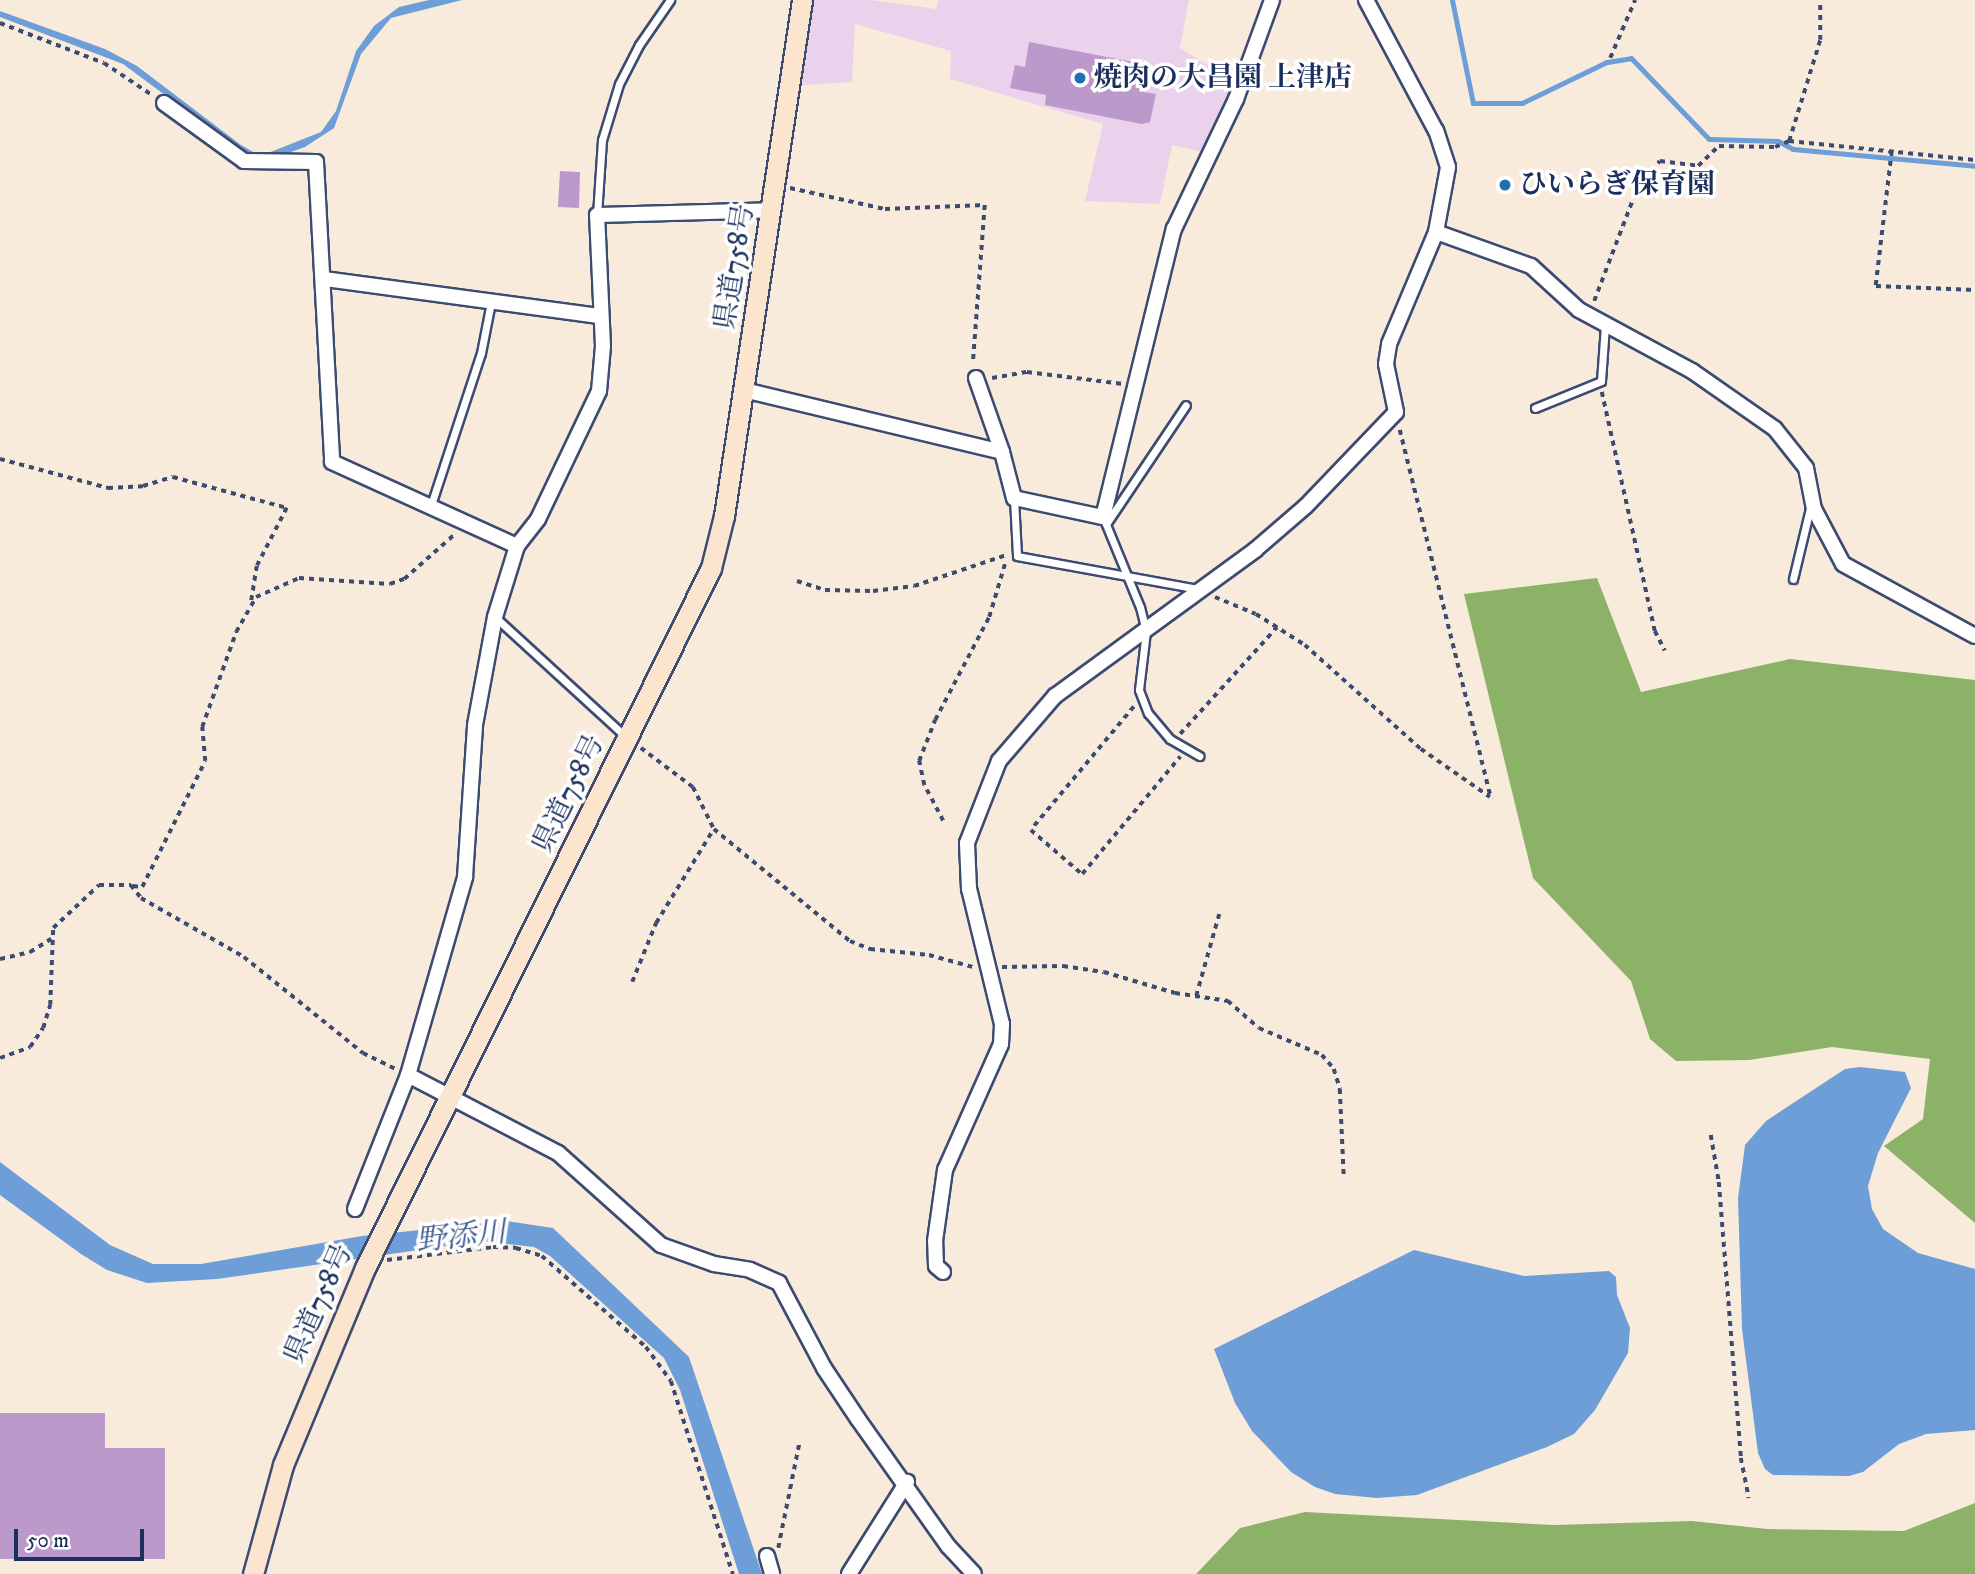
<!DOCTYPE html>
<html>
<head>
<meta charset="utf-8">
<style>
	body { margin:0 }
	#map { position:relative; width:1975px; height:1574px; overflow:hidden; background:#f9ebdb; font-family:"IM FELL DW Pica","Noto Serif JP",serif }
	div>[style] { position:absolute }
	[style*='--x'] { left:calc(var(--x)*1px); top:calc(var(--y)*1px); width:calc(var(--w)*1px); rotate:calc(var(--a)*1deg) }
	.built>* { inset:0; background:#ead1ec }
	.forest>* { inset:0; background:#8cb268 }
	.water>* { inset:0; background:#6d9ed7 }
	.stream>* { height:5px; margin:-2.5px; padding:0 2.5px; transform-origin:2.5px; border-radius:2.5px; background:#6d9ed7 }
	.building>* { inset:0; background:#bb9acb }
	.path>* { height:3.5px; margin-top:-1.75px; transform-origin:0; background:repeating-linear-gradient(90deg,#3c4b71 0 5px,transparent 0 10px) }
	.roads { filter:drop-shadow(2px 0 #3c4b71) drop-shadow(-2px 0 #3c4b71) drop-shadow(0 2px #3c4b71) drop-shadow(0 -2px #3c4b71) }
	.service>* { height:7px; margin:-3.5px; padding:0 3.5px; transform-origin:3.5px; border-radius:3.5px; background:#fff }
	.minor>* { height:14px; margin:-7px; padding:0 7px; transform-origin:7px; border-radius:7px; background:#fff }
	.secondary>* { height:19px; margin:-9.5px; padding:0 9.5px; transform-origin:9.5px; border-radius:9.5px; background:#fce5cf }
	.dots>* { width:19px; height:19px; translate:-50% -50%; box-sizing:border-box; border:4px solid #fff; border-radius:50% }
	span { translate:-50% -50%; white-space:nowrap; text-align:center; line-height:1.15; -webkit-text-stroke:7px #fff; paint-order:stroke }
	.poi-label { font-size:28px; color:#1b2f5e; font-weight:700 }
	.left { translate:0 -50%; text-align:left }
	.street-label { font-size:28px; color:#1b2f5e }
	.water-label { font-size:30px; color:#3c5b8e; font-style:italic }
	.scale { position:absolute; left:14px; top:1529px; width:130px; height:32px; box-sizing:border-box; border:4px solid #1b2f5e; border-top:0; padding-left:9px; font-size:21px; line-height:24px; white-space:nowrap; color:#1b2f5e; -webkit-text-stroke:5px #fff; paint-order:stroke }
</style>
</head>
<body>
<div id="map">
	<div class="built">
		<i style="clip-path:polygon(814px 0,871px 0,936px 9px,938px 0,1189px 0,1180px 48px,1240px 85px,1207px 153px,1172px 145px,1160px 204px,1085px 201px,1103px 124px,950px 79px,951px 51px,855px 24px,852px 82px,802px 85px)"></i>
	</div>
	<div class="forest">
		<i style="clip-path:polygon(1597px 578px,1641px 692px,1790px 659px,1975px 680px,1975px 1223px,1884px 1146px,1923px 1119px,1930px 1059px,1832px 1047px,1749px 1060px,1676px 1061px,1650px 1039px,1631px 981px,1533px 878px,1464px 594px)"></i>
		<i style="clip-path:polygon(1975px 1503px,1975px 1574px,1196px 1574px,1240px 1528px,1305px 1512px,1554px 1525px,1692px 1521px,1767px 1529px,1904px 1531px)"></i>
	</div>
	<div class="water">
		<i style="clip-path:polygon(429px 0,462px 0,391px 18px,361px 54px,334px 128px,305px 147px,274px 158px,250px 158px,123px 64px,0 17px,0 11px,105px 49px,137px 66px,241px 145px,255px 153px,268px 153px,321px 132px,336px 111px,356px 51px,374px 26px,399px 7px)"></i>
		<i style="clip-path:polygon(1860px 1067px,1905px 1072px,1911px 1088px,1878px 1153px,1868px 1186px,1872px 1209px,1883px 1229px,1918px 1253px,1975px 1269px,1975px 1430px,1926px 1434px,1899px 1444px,1863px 1472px,1849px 1476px,1773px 1475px,1765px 1469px,1758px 1453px,1742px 1329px,1738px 1198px,1745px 1145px,1766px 1121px,1845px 1069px)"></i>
		<i style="clip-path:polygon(0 1162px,110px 1245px,153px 1264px,201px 1264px,362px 1236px,507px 1221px,553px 1228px,689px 1357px,762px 1574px,739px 1574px,680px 1390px,664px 1358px,550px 1256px,534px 1247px,481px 1241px,217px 1279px,147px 1283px,107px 1270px,81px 1254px,0 1195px)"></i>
		<i style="clip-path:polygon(1414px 1250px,1524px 1276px,1609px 1271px,1616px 1277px,1617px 1295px,1630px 1328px,1628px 1353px,1595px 1410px,1574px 1434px,1547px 1447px,1417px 1495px,1377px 1498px,1335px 1494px,1315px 1487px,1291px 1472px,1252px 1431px,1235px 1403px,1214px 1349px)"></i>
	</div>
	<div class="stream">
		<i style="--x:1452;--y:0;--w:105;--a:78.5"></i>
		<i style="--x:1473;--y:103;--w:49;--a:0"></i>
		<i style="--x:1522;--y:103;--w:94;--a:-25.8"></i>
		<i style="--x:1607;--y:62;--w:24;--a:-9"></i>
		<i style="--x:1631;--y:58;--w:112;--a:46.1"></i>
		<i style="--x:1709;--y:139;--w:69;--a:1.7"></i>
		<i style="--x:1778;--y:141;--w:17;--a:28"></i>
		<i style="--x:1793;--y:149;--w:183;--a:5.3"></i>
	</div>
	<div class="building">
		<i style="clip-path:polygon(1029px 42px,1149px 65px,1144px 92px,1156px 94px,1150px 122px,1142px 124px,1045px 105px,1046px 95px,1010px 88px,1015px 65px,1025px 67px)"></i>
		<i style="clip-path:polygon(560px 171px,580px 172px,579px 208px,558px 207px)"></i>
		<i style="clip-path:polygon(0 1413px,105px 1413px,105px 1448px,165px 1448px,165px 1559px,0 1559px)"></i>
	</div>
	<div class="path">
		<i style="--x:0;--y:23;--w:111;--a:21"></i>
		<i style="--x:104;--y:63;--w:58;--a:33.7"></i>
		<i style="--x:1610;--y:58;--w:63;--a:-66.7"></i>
		<i style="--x:1789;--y:141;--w:106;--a:-72.9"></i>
		<i style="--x:1820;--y:40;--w:40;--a:-90"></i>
		<i style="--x:1892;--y:151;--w:136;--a:96.8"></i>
		<i style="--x:1876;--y:286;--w:99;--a:2.3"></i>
		<i style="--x:790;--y:188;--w:97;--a:12.5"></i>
		<i style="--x:885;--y:209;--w:100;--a:-2.3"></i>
		<i style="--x:985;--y:205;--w:159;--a:94.3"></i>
		<i style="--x:1594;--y:301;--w:123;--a:-69.1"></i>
		<i style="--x:1638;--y:186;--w:33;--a:-49"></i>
		<i style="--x:1660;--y:161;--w:38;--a:7"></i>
		<i style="--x:1698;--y:166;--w:29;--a:-44"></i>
		<i style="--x:1719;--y:146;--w:56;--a:1"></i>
		<i style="--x:1775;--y:147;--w:15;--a:-23"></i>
		<i style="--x:1789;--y:141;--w:187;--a:5.8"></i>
		<i style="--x:992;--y:378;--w:36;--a:-10"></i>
		<i style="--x:1027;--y:372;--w:97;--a:7.1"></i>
		<i style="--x:1602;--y:392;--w:245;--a:77.5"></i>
		<i style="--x:1655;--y:631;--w:22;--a:63"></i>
		<i style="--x:1400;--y:430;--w:380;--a:76.1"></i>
		<i style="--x:0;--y:459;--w:112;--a:15"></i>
		<i style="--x:108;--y:488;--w:35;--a:-3"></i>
		<i style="--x:143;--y:486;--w:31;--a:-17"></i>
		<i style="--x:173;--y:477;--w:118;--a:15.2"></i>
		<i style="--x:287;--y:508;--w:65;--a:117.3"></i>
		<i style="--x:257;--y:566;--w:37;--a:99"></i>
		<i style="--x:797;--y:581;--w:29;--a:18"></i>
		<i style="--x:825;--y:590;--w:48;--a:1.2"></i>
		<i style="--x:873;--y:591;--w:41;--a:-7"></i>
		<i style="--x:914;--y:586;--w:97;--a:-18.6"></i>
		<i style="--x:1215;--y:597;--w:44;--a:22.5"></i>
		<i style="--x:1256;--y:614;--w:58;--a:32.3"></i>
		<i style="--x:1305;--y:645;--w:156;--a:41.9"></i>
		<i style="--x:1421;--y:749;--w:84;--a:34.8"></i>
		<i style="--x:1134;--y:707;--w:160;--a:129.9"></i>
		<i style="--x:1031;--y:830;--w:67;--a:40.8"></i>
		<i style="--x:1082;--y:874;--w:153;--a:-50.1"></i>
		<i style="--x:1180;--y:734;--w:144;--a:-47.8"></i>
		<i style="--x:641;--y:748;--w:65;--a:36.9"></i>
		<i style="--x:693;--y:787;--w:47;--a:63.4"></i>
		<i style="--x:714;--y:829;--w:176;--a:39.5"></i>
		<i style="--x:850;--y:941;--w:22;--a:22"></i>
		<i style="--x:870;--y:949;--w:59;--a:5.8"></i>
		<i style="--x:929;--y:955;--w:46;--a:15.3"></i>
		<i style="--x:943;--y:821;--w:41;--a:-117.8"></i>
		<i style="--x:924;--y:785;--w:25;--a:-102"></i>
		<i style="--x:919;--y:761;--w:44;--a:-68.7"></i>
		<i style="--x:935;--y:720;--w:116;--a:-62.3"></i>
		<i style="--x:989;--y:617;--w:59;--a:-73.4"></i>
		<i style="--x:133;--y:886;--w:9;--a:6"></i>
		<i style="--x:142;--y:887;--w:141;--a:-63.4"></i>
		<i style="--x:205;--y:761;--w:34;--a:-95"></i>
		<i style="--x:202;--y:727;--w:101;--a:-70.3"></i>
		<i style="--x:236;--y:632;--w:40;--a:-60.3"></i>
		<i style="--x:256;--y:597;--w:47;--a:-23.8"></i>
		<i style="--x:299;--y:578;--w:91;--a:3.8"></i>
		<i style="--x:390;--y:584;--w:15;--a:-20"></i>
		<i style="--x:404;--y:579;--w:69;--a:-41.5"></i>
		<i style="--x:0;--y:959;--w:31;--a:-13"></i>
		<i style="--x:30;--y:952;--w:25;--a:-32"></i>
		<i style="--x:1002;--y:967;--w:61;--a:-0.9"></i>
		<i style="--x:1063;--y:966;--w:41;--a:8.3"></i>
		<i style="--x:1104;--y:972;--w:74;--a:16.5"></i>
		<i style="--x:1175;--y:993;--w:54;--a:8.6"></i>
		<i style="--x:1228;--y:1001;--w:41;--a:41.1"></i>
		<i style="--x:1259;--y:1028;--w:69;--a:23.2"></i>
		<i style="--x:1322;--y:1055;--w:18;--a:49"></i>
		<i style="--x:1334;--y:1069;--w:21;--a:73"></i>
		<i style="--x:1340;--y:1089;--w:89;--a:87.4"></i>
		<i style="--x:632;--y:982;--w:64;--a:-67.9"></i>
		<i style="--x:656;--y:923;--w:109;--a:-58.5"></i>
		<i style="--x:1196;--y:996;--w:85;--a:-74.3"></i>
		<i style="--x:0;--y:1058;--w:32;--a:-20"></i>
		<i style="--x:30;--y:1047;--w:23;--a:-56"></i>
		<i style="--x:43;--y:1028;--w:24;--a:-73"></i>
		<i style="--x:50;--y:1005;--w:77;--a:-87.8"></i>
		<i style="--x:53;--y:928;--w:63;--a:-43.1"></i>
		<i style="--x:99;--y:885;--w:32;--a:0"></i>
		<i style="--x:131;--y:885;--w:16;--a:52"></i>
		<i style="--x:141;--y:898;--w:119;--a:29.8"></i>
		<i style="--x:244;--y:957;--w:153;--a:38.9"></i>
		<i style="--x:363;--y:1053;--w:37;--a:26"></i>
		<i style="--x:1711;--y:1135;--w:48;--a:80.3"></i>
		<i style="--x:1719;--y:1182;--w:277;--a:85.4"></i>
		<i style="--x:1741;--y:1458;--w:41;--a:78.7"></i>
		<i style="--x:387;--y:1260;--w:107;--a:-7"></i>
		<i style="--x:493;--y:1247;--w:23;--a:2"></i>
		<i style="--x:516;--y:1248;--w:27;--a:17"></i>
		<i style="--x:542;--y:1256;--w:138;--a:41.2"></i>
		<i style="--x:646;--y:1347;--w:42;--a:53.7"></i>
		<i style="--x:671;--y:1381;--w:203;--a:72.2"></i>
		<i style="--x:778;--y:1548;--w:106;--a:-78.6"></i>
	</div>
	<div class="roads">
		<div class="service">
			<i style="--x:597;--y:215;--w:75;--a:-86.2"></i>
			<i style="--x:602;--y:140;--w:59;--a:-73.1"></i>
			<i style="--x:619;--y:84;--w:44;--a:-62.9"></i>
			<i style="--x:639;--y:45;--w:55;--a:-55.4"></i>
			<i style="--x:1535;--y:408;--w:71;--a:-22.2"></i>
			<i style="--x:1601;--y:381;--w:56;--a:-85.9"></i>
			<i style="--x:1014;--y:498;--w:58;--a:87"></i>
			<i style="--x:1017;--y:556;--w:185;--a:10.3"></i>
			<i style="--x:430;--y:508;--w:163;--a:-71.8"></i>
			<i style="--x:481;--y:353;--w:52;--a:-78.9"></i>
			<i style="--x:1103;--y:517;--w:97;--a:67.7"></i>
			<i style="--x:1140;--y:607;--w:25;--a:76"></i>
			<i style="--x:1146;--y:631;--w:59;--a:96.8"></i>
			<i style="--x:1139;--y:690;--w:25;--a:69"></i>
			<i style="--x:1148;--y:713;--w:34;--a:50"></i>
			<i style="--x:1170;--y:739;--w:34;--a:30"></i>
			<i style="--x:1106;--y:524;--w:143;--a:-56.1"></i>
			<i style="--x:1793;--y:579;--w:73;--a:-76.5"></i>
			<i style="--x:495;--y:617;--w:176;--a:42.5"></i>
		</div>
		<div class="minor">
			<i style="--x:164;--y:103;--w:99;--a:35.9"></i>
			<i style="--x:244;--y:161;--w:72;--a:0.8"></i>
			<i style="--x:316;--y:162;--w:300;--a:86.9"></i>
			<i style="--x:332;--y:462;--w:203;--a:24.4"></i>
			<i style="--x:1436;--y:232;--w:101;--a:19.7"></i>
			<i style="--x:1531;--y:266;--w:65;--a:42.5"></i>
			<i style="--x:1579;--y:310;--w:128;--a:28.4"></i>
			<i style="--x:1692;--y:371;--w:101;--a:34.9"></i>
			<i style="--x:1775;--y:429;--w:50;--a:51.5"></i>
			<i style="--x:1806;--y:468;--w:42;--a:79"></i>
			<i style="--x:1814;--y:509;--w:62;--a:62.2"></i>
			<i style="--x:1843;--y:564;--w:150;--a:28.6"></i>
			<i style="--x:325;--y:279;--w:277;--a:7.7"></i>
			<i style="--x:976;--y:378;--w:78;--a:70.6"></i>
			<i style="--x:744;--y:390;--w:265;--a:13.5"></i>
			<i style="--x:1002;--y:452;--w:48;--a:75.4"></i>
			<i style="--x:1014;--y:498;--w:91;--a:12.1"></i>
			<i style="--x:1103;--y:517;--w:297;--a:-76.2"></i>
			<i style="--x:1174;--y:229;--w:144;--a:-64.5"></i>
			<i style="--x:1236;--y:99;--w:105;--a:-70"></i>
			<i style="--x:408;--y:1075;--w:169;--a:27.5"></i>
			<i style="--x:558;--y:1153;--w:138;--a:41.8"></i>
			<i style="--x:661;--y:1245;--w:56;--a:19.7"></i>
			<i style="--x:714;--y:1264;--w:36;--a:9"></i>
			<i style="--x:750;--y:1270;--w:32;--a:24"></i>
			<i style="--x:779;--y:1283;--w:96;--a:62.1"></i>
			<i style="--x:824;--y:1368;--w:61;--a:56.3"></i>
			<i style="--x:858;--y:1419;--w:156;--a:54.7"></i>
			<i style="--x:948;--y:1546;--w:38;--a:47"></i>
			<i style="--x:355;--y:1209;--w:144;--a:-68.4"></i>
			<i style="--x:408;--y:1075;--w:206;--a:-73.9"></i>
			<i style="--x:465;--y:877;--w:152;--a:-86.2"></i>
			<i style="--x:475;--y:725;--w:110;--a:-79.5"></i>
			<i style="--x:495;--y:617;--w:74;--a:-72.8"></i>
			<i style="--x:517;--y:546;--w:34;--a:-52"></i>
			<i style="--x:538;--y:519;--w:142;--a:-64.5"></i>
			<i style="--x:599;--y:391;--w:45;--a:-84.9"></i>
			<i style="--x:603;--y:346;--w:131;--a:-92.6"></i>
			<i style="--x:597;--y:215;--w:176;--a:-1.6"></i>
			<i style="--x:943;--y:1272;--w:9;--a:-139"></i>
			<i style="--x:936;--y:1266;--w:25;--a:-92"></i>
			<i style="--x:935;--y:1241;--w:72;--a:-82"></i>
			<i style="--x:945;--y:1170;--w:138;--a:-66"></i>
			<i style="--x:1001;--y:1044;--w:20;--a:-87"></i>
			<i style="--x:1002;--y:1024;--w:139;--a:-103.7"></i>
			<i style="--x:969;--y:889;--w:46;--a:-92.5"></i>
			<i style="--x:967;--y:843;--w:88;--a:-68.7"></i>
			<i style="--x:999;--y:761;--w:86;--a:-49.3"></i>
			<i style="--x:1055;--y:696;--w:248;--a:-36.1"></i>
			<i style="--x:1255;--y:550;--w:67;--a:-40.8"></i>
			<i style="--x:1306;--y:506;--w:130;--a:-46.2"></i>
			<i style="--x:1396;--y:412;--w:49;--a:-101.8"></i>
			<i style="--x:1386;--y:364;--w:20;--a:-81"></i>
			<i style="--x:1389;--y:344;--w:121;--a:-67.2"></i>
			<i style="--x:1436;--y:232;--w:66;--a:-79.5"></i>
			<i style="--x:1448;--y:167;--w:38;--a:-108"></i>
			<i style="--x:1436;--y:131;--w:149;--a:-118.1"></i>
			<i style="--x:767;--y:1556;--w:19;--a:74"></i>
			<i style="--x:849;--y:1574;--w:109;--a:-57.8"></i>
		</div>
		<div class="secondary">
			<i style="--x:253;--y:1574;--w:113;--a:-74.6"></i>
			<i style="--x:283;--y:1465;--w:213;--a:-67.4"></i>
			<i style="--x:365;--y:1268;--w:781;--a:-63.7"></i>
			<i style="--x:711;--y:568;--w:54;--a:-76"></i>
			<i style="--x:724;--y:516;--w:522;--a:-81.4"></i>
		</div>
	</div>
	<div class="dots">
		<i style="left:1080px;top:78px;background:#1f6fb2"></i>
		<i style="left:1505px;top:185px;background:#1f6fb2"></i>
	</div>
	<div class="poi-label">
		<span class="left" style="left:1094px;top:78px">焼肉の大昌園 上津店</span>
		<span class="left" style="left:1519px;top:185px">ひいらぎ保育園</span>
	</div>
	<div class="street-label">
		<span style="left:735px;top:267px;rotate:-81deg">県道758号</span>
		<span style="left:569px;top:794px;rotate:-64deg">県道758号</span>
		<span style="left:319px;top:1304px;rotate:-66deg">県道758号</span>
	</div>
	<div class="water-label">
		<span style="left:461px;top:1238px;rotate:-6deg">野添川</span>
	</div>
	<div class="scale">50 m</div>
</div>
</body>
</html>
